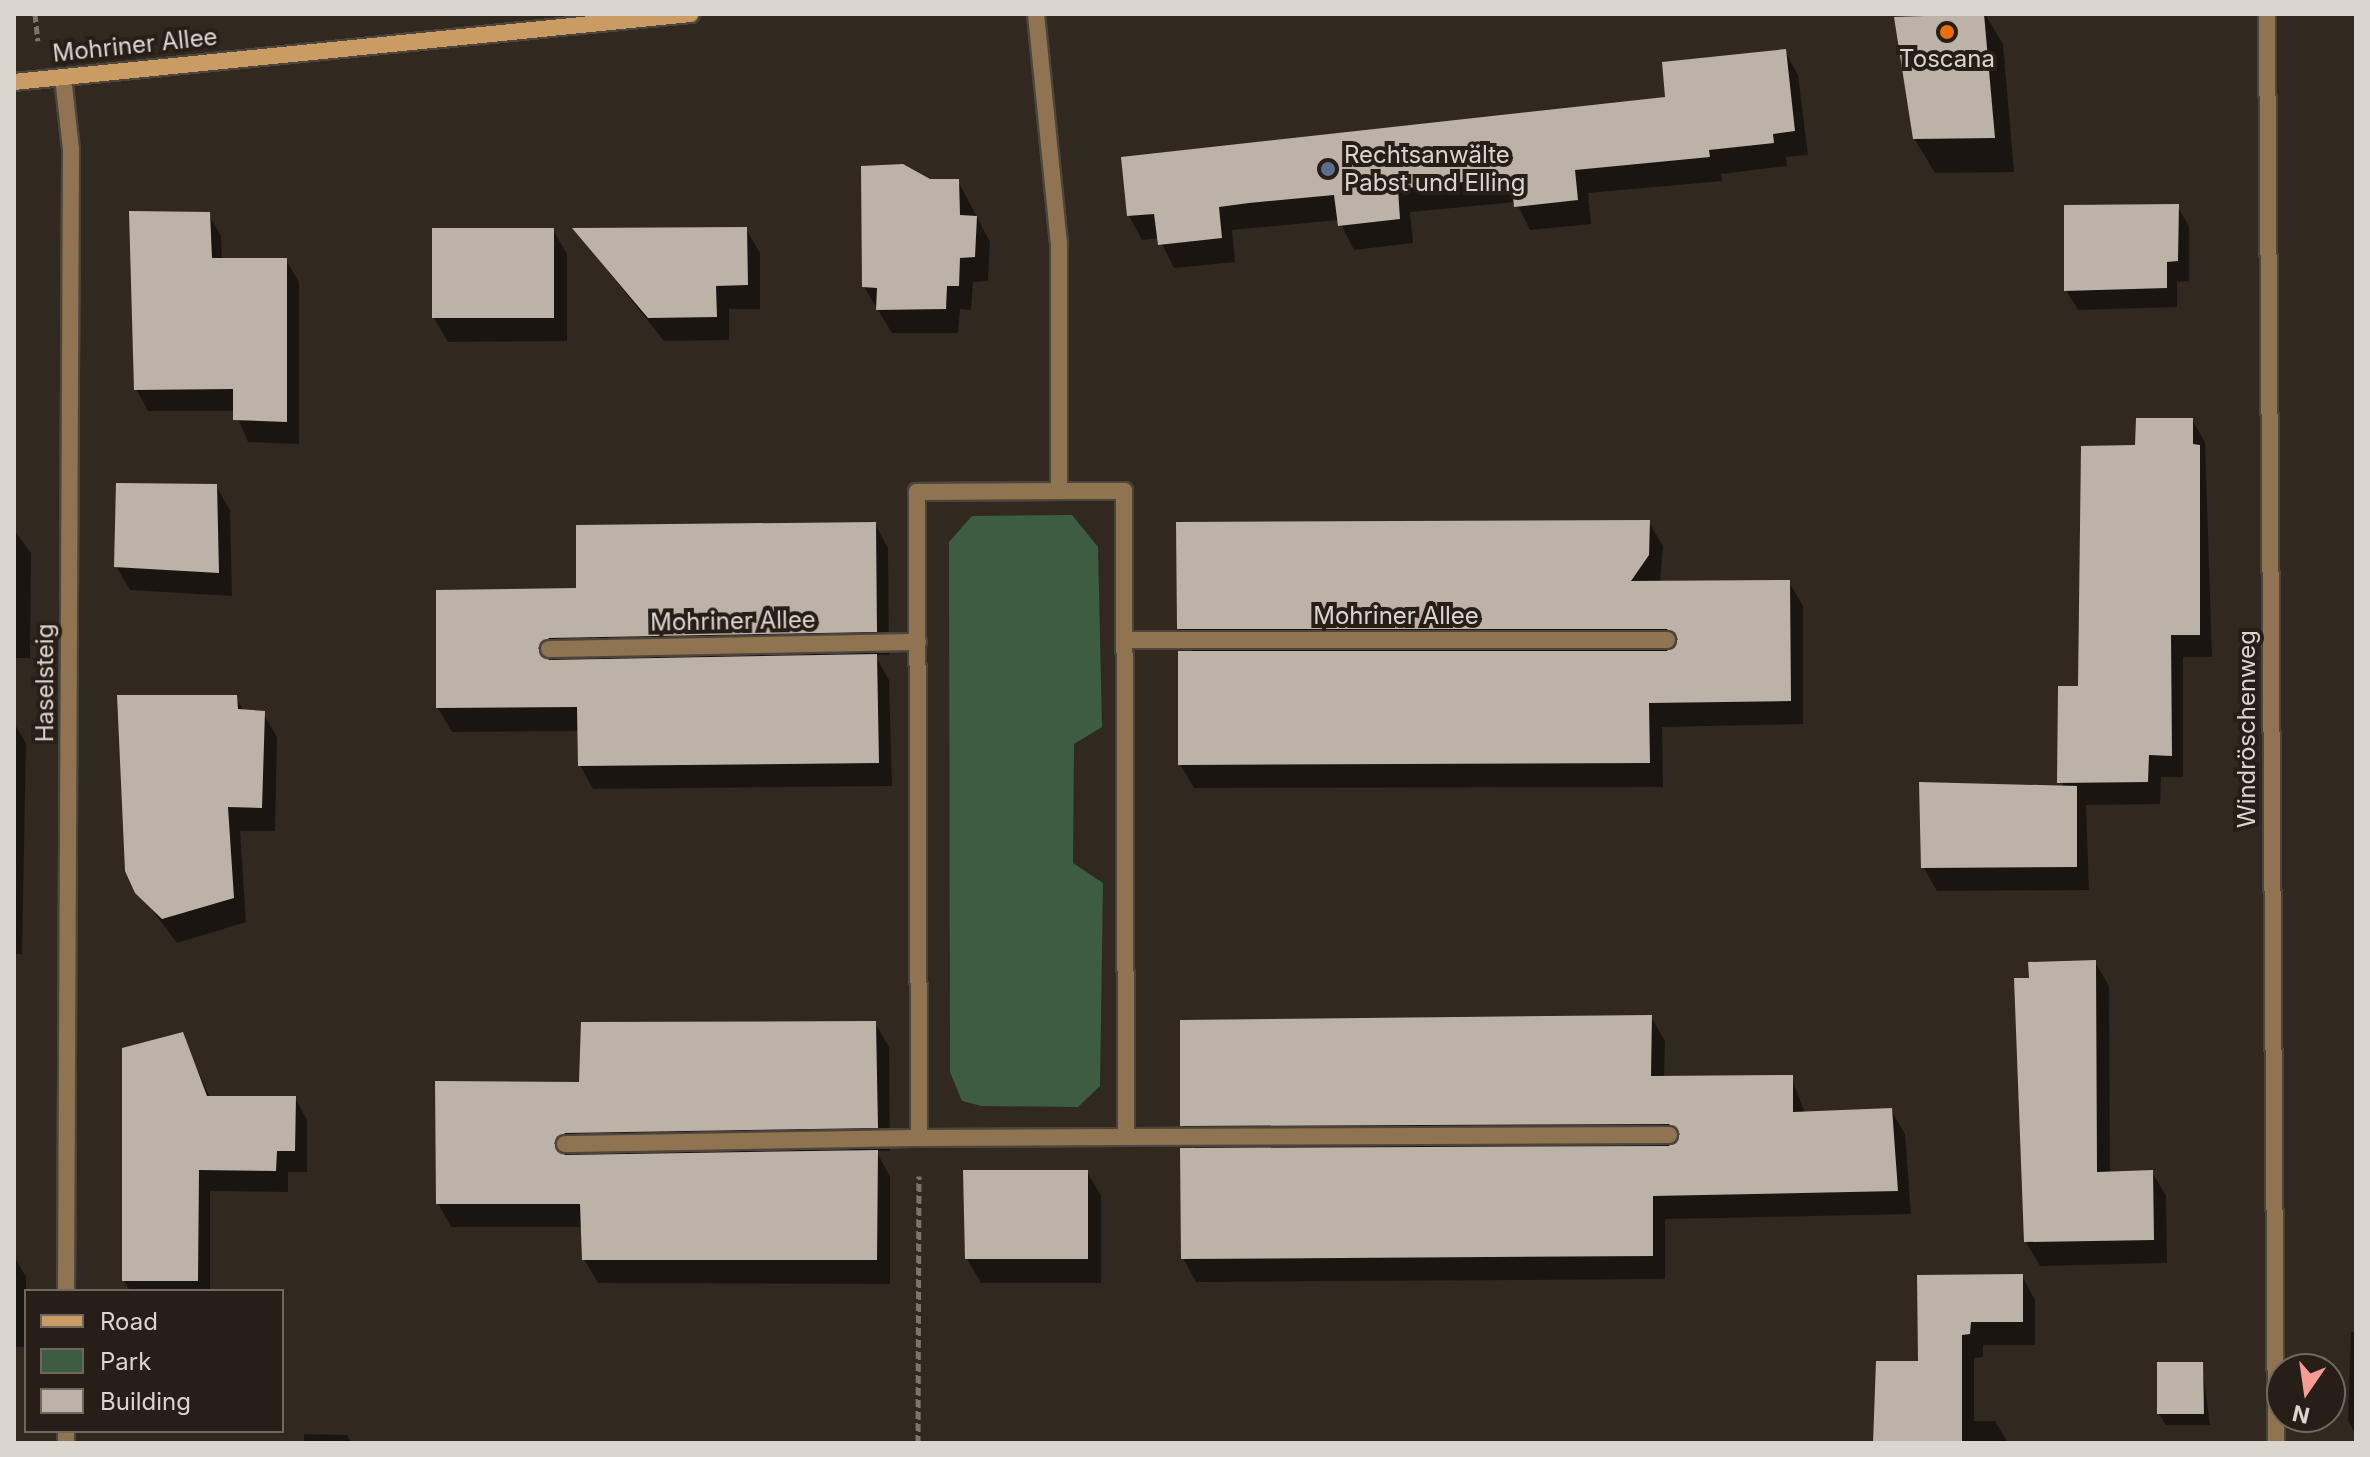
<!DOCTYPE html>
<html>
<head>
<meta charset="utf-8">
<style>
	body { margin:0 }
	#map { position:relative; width:2370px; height:1457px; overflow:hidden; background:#312920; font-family:Inter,sans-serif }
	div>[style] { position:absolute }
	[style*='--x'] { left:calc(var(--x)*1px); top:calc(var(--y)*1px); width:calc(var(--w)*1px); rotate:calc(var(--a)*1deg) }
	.green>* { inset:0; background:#3d5d42 }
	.shadow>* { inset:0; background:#0007 }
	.building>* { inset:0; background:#bdb2a7 }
	.path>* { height:5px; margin-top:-2.5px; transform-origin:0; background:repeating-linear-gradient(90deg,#7c756e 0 8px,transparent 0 12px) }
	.roads { filter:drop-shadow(2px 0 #4c453c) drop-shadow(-2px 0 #4c453c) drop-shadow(0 2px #4c453c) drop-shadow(0 -2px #4c453c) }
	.minor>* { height:16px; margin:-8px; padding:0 8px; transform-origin:8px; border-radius:8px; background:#907351 }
	.secondary>* { height:16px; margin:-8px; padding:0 8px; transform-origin:8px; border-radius:8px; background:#ca9c63 }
	.dots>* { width:22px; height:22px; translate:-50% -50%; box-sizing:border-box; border:4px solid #271f17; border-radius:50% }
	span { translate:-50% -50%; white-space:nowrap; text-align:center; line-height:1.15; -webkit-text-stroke:8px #271f17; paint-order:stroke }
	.street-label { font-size:24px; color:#dbd5d0 }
	.poi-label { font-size:24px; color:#dbd5d0 }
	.left { translate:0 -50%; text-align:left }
	.frame { position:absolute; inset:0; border:16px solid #dbd5d0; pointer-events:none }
	.legend { position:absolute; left:24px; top:1289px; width:260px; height:144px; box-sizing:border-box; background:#271f17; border:2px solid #6f6861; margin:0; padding:10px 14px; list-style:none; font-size:24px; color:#dbd5d0 }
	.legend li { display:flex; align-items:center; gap:16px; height:40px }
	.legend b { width:40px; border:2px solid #6f6861 }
	.north { position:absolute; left:2266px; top:1353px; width:80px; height:80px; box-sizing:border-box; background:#271f17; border:2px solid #6f6861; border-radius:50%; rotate:193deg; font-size:22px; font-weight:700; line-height:32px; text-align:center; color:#dbd5d0 }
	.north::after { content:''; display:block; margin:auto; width:28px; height:36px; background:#f59c94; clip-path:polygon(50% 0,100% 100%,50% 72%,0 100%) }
</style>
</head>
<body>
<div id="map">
	<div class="green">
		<i style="clip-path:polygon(1072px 515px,1098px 547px,1102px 727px,1074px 744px,1073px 863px,1103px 883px,1100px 1086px,1078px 1107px,982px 1106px,962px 1101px,950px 1072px,949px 542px,972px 516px)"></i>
	</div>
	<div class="shadow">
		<i style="clip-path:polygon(1985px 14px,2003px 44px,2014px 172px,1935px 173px,1914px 138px,1897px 19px)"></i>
		<i style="clip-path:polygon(1785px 51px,1798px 75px,1808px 155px,1786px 157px,1787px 166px,1721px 174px,1722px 181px,1588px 193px,1591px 224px,1530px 230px,1516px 202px,1410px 212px,1413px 243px,1354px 250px,1339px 220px,1232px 230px,1235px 262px,1174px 268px,1159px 238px,1142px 240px,1129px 216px,1668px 99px)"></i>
		<i style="clip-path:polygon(930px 181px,958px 181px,990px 242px,988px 281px,973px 282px,971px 310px,960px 309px,958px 333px,892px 333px,864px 287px)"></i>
		<i style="clip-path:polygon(2177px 206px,2189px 226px,2189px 281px,2177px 282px,2177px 307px,2078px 310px,2066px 290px)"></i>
		<i style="clip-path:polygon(208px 214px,221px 236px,222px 260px,286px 260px,299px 282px,299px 444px,248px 442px,235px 411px,148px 411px,136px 389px)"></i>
		<i style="clip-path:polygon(746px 229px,760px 253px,760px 309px,729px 309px,729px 340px,664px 341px,575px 230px)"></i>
		<i style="clip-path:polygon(553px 230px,567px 254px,567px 341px,448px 342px,434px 318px)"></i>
		<i style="clip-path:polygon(2192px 420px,2205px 442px,2212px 657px,2183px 657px,2183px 777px,2161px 777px,2160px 804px,2086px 805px,2089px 890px,1937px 891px,1923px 867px,2062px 787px,2137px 447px)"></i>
		<i style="clip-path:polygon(216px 486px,230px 510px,232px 596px,130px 590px,116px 566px)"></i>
		<i style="clip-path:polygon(1649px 522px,1663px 546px,1660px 583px,1789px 582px,1803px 606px,1803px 724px,1662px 727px,1663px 787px,1194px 788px,1180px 764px,1193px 653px,1179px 628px)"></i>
		<i style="clip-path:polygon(875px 524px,888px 548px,889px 655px,875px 655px,889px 680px,892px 786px,593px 789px,580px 765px,579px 731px,452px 732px,438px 708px,578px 590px)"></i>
		<i style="clip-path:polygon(14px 530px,31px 553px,30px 658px,14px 658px)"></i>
		<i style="clip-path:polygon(2354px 591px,2356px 591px,2356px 716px)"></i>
		<i style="clip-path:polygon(236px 697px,244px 712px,263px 713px,277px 737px,275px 831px,240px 831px,246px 922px,177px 943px,141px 895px)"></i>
		<i style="clip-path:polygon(14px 723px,26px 743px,22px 954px,14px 954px)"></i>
		<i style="clip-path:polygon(2095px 962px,2109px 986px,2110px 1173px,2152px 1172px,2166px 1196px,2167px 1263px,2040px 1266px,2026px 1242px,2031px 980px)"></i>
		<i style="clip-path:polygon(1651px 1017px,1665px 1041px,1664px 1078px,1791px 1077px,1805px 1113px,1891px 1110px,1905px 1134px,1911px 1214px,1665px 1219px,1665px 1279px,1196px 1282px,1183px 1258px,1196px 1150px,1182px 1125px)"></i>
		<i style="clip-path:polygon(875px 1023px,889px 1047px,890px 1151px,876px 1151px,890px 1176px,890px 1284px,598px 1283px,584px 1259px,583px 1227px,451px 1227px,438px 1203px,581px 1084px)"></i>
		<i style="clip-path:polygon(182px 1034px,210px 1098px,295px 1098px,307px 1120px,307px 1172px,288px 1172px,288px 1192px,210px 1191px,210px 1291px,130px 1291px,124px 1280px)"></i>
		<i style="clip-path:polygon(1087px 1172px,1101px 1196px,1101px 1283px,981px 1283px,967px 1259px)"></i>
		<i style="clip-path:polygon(14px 1256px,26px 1277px,26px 1347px,14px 1347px)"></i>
		<i style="clip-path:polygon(2022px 1276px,2035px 1300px,2035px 1345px,1983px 1345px,1983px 1357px,1974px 1358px,1974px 1421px,1995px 1421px,2008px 1443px,1890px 1443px,1920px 1363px)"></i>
		<i style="clip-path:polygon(2351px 1332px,2356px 1332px,2356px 1435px,2348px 1421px)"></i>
		<i style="clip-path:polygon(2202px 1364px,2210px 1425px,2166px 1425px,2159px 1414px)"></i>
		<i style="clip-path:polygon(304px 1434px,347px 1435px,352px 1443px,304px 1443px)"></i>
	</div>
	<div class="building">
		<i style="clip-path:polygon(1984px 14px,1995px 138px,1913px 139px,1894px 17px)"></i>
		<i style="clip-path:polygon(1786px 49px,1795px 131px,1773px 134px,1774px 143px,1709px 150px,1710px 157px,1575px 170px,1578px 200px,1514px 207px,1511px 177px,1398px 189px,1400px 219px,1338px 226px,1334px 195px,1249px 203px,1219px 207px,1222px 238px,1158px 245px,1154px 214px,1127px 216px,1121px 157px,1665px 97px,1662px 62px)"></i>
		<i style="clip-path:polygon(903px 164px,930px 179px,959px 179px,960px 215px,977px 216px,975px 257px,960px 258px,959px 286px,947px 286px,946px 309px,876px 310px,877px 288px,862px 287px,861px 166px)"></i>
		<i style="clip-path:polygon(2179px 204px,2178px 261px,2167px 262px,2167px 288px,2064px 291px,2064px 205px)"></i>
		<i style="clip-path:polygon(129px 211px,210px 212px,212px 258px,287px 258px,287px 422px,233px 420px,233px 389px,134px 390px)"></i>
		<i style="clip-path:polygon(747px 227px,748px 285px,716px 286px,717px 317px,648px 318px,572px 228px)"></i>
		<i style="clip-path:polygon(432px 228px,554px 228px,554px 318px,432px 318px)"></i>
		<i style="clip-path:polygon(2136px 418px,2193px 418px,2193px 444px,2200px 445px,2200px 635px,2171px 635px,2172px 756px,2149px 755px,2148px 782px,2057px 783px,2058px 686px,2078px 686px,2081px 446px,2135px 445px)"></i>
		<i style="clip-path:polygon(116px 483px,217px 484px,219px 573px,114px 567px)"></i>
		<i style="clip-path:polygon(1650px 520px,1649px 555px,1631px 581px,1790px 580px,1791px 701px,1649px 703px,1650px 763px,1178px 765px,1178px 651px,1667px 651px,1678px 639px,1667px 629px,1177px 629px,1176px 522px)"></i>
		<i style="clip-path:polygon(876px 522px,877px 632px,549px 638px,538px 648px,549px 660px,877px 654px,879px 763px,578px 766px,577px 707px,436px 708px,436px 590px,576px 588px,576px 525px)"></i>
		<i style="clip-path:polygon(117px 695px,237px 695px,238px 709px,265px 711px,262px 808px,228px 807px,234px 898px,162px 919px,135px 893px,125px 871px)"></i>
		<i style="clip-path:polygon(1919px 782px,2077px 786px,2077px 867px,1921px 868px)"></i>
		<i style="clip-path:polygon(2096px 960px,2097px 1172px,2153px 1170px,2154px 1240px,2024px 1242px,2014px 978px,2029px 978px,2028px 962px)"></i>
		<i style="clip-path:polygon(1652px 1015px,1651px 1076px,1793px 1075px,1793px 1112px,1892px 1108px,1898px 1191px,1653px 1196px,1653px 1256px,1181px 1259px,1180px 1148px,1669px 1146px,1680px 1134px,1669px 1124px,1180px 1126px,1180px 1020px)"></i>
		<i style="clip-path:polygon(876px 1021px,878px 1128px,565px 1133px,554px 1143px,565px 1155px,878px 1150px,877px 1260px,582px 1260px,580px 1204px,436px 1204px,435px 1081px,579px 1082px,581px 1022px)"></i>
		<i style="clip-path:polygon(183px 1032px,207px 1096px,296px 1096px,295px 1151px,277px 1151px,276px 1171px,199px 1170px,198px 1281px,122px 1281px,122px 1048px)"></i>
		<i style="clip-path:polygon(963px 1170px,1088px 1170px,1088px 1259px,965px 1259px)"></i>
		<i style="clip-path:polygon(2023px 1274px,2023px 1322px,1971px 1322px,1970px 1334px,1962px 1335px,1962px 1443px,1873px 1443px,1876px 1361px,1918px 1361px,1917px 1275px)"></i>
		<i style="clip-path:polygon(2157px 1362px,2203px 1362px,2204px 1414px,2157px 1414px)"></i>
	</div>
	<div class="path">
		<i style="--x:35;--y:14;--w:27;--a:84"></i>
		<i style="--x:918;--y:1443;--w:267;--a:-89.8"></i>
	</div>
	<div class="roads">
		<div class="minor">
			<i style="--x:1036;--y:14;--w:230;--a:84.3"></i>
			<i style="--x:1059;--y:243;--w:248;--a:90"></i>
			<i style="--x:2267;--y:14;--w:1429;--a:89.64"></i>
			<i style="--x:63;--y:77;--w:73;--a:83.7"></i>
			<i style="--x:71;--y:150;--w:1141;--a:90.25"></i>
			<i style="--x:1059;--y:491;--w:65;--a:0"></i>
			<i style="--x:1124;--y:491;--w:646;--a:89.82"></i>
			<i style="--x:1126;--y:1137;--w:207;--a:179.7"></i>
			<i style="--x:919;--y:1138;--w:646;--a:-90.18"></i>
			<i style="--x:917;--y:492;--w:142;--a:-0.4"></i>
			<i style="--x:1124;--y:640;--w:543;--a:0"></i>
			<i style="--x:549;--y:649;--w:369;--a:-1.1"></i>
			<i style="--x:1126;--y:1137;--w:543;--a:-0.21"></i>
			<i style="--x:565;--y:1144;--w:354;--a:-1"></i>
			<i style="--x:66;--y:1443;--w:12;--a:-90"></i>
		</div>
		<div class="secondary">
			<i style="--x:14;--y:82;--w:680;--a:-5.74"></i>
		</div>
	</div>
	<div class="dots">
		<i style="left:1947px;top:32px;background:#e8710a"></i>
		<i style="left:1328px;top:169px;background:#5c6f8a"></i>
	</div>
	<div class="street-label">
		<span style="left:135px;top:45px;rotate:-6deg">Mohriner Allee</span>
		<span style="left:1396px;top:616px">Mohriner Allee</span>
		<span style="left:733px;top:621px;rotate:-1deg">Mohriner Allee</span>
		<span style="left:45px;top:683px;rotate:-90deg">Haselsteig</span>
		<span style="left:2247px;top:729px;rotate:-90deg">Windröschenweg</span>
	</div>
	<div class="poi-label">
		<span style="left:1947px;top:59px">Toscana</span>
		<span class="left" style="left:1344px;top:169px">Rechtsanwälte<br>Pabst und Elling</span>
	</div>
	<div class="frame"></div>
	<ul class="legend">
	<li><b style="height:10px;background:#ca9c63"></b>Road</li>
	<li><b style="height:22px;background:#3d5d42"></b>Park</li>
	<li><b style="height:22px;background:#bdb2a7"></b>Building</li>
	</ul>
	<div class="north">N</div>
</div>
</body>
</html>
